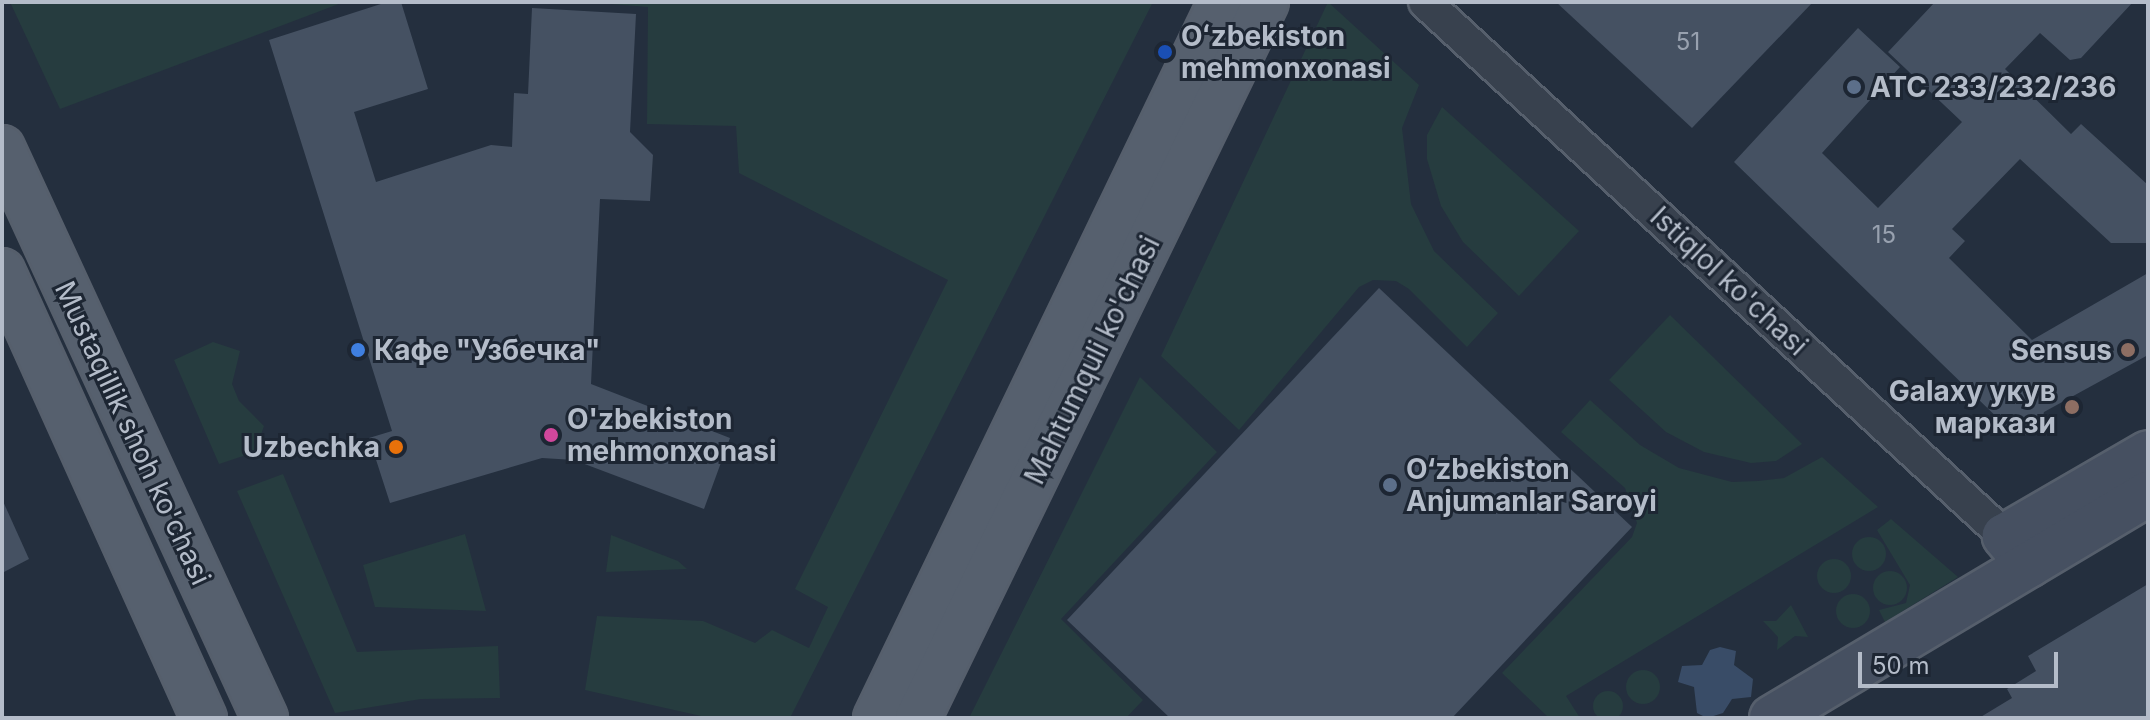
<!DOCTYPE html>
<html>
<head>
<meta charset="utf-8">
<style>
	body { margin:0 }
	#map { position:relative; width:2150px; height:720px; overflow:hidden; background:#242f3e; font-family:Inter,sans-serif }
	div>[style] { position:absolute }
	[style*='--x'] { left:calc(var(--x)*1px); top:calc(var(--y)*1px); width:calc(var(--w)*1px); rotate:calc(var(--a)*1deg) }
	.green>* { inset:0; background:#263c3f }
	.round { border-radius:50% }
	.water>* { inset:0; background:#394c67 }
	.building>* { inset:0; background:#455162 }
	.roads { filter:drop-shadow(2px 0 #565f6c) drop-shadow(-2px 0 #565f6c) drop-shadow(0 2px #565f6c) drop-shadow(0 -2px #565f6c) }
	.street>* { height:32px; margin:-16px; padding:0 16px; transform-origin:16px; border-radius:16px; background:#38414e }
	.secondary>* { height:44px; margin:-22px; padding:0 22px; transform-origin:22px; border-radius:22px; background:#465061 }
	.primary>* { height:44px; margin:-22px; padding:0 22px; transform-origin:22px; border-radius:22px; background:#56606e }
	.dots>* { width:22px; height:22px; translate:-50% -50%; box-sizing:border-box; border:4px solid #1d2633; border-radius:50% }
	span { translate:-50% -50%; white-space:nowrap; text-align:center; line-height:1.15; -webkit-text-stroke:6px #1d2633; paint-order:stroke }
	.number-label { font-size:24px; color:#98a1af }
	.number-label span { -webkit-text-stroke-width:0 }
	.poi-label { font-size:28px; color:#b4bcc9; font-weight:700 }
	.left { translate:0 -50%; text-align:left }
	.right { translate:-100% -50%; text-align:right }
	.street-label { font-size:28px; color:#b4bcc9 }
	.frame { position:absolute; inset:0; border:4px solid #b4bcc9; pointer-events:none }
	.scale { position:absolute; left:1858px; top:652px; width:200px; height:36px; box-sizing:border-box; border:4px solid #b4bcc9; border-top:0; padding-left:10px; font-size:24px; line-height:28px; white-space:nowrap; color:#b4bcc9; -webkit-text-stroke:6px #1d2633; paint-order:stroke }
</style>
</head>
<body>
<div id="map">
	<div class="green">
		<i style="clip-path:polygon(10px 2px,344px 2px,60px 109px)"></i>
		<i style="clip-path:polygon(586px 2px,1153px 2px,790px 718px,710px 718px,585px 690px,597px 616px,703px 621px,755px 643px,772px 630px,809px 648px,828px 607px,795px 589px,948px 280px,739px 173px,736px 126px,647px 124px,648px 7px)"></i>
		<i style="clip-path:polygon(1328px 2px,1419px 85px,1402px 128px,1411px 204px,1434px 251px,1498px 313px,1467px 347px,1409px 289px,1396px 281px,1373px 280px,1359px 287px,1239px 430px,1161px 356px)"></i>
		<i style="clip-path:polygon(1442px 107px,1579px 231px,1519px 296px,1463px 242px,1441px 206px,1427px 159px,1427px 135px)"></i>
		<i style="clip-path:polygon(1670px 315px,1802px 444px,1776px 461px,1751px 463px,1704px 452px,1666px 432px,1609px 380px)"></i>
		<i style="clip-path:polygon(213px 342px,240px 351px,232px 384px,239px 401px,264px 426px,255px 452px,219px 464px,174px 360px)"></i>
		<i style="clip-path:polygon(1140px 377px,1217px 452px,1061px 619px,1143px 700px,1126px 718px,969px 718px)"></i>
		<i style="clip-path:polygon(1590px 400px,1640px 445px,1679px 468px,1732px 482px,1758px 481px,1784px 478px,1822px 457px,1878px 507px,1566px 696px,1580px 718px,1549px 718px,1502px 673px,1632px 537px,1637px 523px,1625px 488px,1561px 432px)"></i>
		<i style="clip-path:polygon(283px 474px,357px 652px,498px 646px,500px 698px,421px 699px,335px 713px,237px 491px)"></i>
		<i style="clip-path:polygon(1891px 519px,1958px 577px,1885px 622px,1879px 610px,1906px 603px,1910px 585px,1877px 530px)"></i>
		<i style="clip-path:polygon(465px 534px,486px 611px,375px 607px,363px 565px)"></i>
		<i style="clip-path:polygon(611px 535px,678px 561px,687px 569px,606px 572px)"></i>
		<i class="round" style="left:1852px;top:537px;width:34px;height:34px"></i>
		<i class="round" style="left:1817px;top:559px;width:34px;height:34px"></i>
		<i class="round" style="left:1873px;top:571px;width:34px;height:34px"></i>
		<i class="round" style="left:1836px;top:594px;width:34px;height:34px"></i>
		<i style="clip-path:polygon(1791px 605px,1808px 637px,1795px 636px,1777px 650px,1778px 637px,1763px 621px,1776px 621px)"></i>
		<i class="round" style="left:1626px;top:670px;width:34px;height:34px"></i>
		<i class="round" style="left:1593px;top:691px;width:30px;height:30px"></i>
	</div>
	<div class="water">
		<i style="clip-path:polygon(1720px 647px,1736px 651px,1734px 665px,1753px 679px,1751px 697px,1732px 699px,1723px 713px,1707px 718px,1697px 713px,1694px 687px,1678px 682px,1682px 666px,1702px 665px,1710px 650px)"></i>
	</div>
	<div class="building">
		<i style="clip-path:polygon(387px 2px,401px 2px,428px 89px,354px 112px,376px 182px,491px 145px,512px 147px,514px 93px,528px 94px,532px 8px,636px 14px,630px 132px,653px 155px,650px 201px,600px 199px,591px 384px,730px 438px,704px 509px,574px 460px,542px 458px,390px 503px,369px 438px,392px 431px,269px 40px)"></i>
		<i style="clip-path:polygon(1556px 2px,1813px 2px,1692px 128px)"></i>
		<i style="clip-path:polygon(1935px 2px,2133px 2px,2081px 58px,2070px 60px,2040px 33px,2005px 69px,2071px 134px,2081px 124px,2148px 185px,2148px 243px,2111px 243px,2020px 159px,1952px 229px,1965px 241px,1949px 258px,2032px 340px,2148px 273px,2148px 355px,2044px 412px,2040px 427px,2025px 435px,2010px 430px,1734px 162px,1858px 28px,1900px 67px,1822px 153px,1878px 208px,1962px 122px,1888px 52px)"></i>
		<i style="clip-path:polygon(1379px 288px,1632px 527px,1452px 718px,1170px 718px,1067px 620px)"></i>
		<i style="clip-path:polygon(2px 499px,29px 559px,2px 573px)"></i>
		<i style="clip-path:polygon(2148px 584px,2148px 718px,1979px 718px,2012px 698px,2007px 689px,2036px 671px,2028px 656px)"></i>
	</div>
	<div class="roads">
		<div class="street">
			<i style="--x:1425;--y:2;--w:788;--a:42.64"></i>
		</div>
		<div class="secondary">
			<i style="--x:2029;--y:565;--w:38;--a:-130"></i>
			<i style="--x:2005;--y:536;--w:165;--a:-30.1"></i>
			<i style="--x:1772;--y:718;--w:438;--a:-30.8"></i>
		</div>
		<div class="primary">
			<i style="--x:2;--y:148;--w:628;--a:65.23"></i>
			<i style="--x:2;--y:271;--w:491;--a:65.7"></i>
			<i style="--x:876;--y:718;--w:795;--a:-64.27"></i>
			<i style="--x:918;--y:718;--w:796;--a:-64.08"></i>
		</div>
	</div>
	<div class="dots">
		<i style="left:1165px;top:52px;background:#1a4fb4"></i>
		<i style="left:1854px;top:87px;background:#5c6f8a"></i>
		<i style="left:358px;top:350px;background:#3f7fe0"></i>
		<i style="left:2128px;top:350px;background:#8d6e63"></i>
		<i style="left:2072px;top:407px;background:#8d6e63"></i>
		<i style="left:551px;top:435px;background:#d1479c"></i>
		<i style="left:396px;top:447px;background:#e8710a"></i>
		<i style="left:1390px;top:485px;background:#5c6f8a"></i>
	</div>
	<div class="number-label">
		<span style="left:1688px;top:42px">51</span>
		<span style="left:1884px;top:235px">15</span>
	</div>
	<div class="poi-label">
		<span class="left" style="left:1181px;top:52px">Oʻzbekiston<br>mehmonxonasi</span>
		<span class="left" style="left:1870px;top:87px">АТС 233/232/236</span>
		<span class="left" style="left:374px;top:350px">Кафе "Узбечка"</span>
		<span class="right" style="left:2112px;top:350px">Sensus</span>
		<span class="right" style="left:2056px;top:407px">Galaxy укув<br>маркази</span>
		<span class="left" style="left:567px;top:435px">O'zbekiston<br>mehmonxonasi</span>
		<span class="right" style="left:380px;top:447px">Uzbechka</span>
		<span class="left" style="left:1406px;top:485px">O‘zbekiston<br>Anjumanlar Saroyi</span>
	</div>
	<div class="street-label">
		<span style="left:1729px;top:281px;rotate:43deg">Istiqlol ko'chasi</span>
		<span style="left:1092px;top:360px;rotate:-64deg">Mahtumquli ko'chasi</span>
		<span style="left:133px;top:433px;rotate:65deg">Mustaqillik shoh ko'chasi</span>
	</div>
	<div class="frame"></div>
	<div class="scale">50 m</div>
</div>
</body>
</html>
